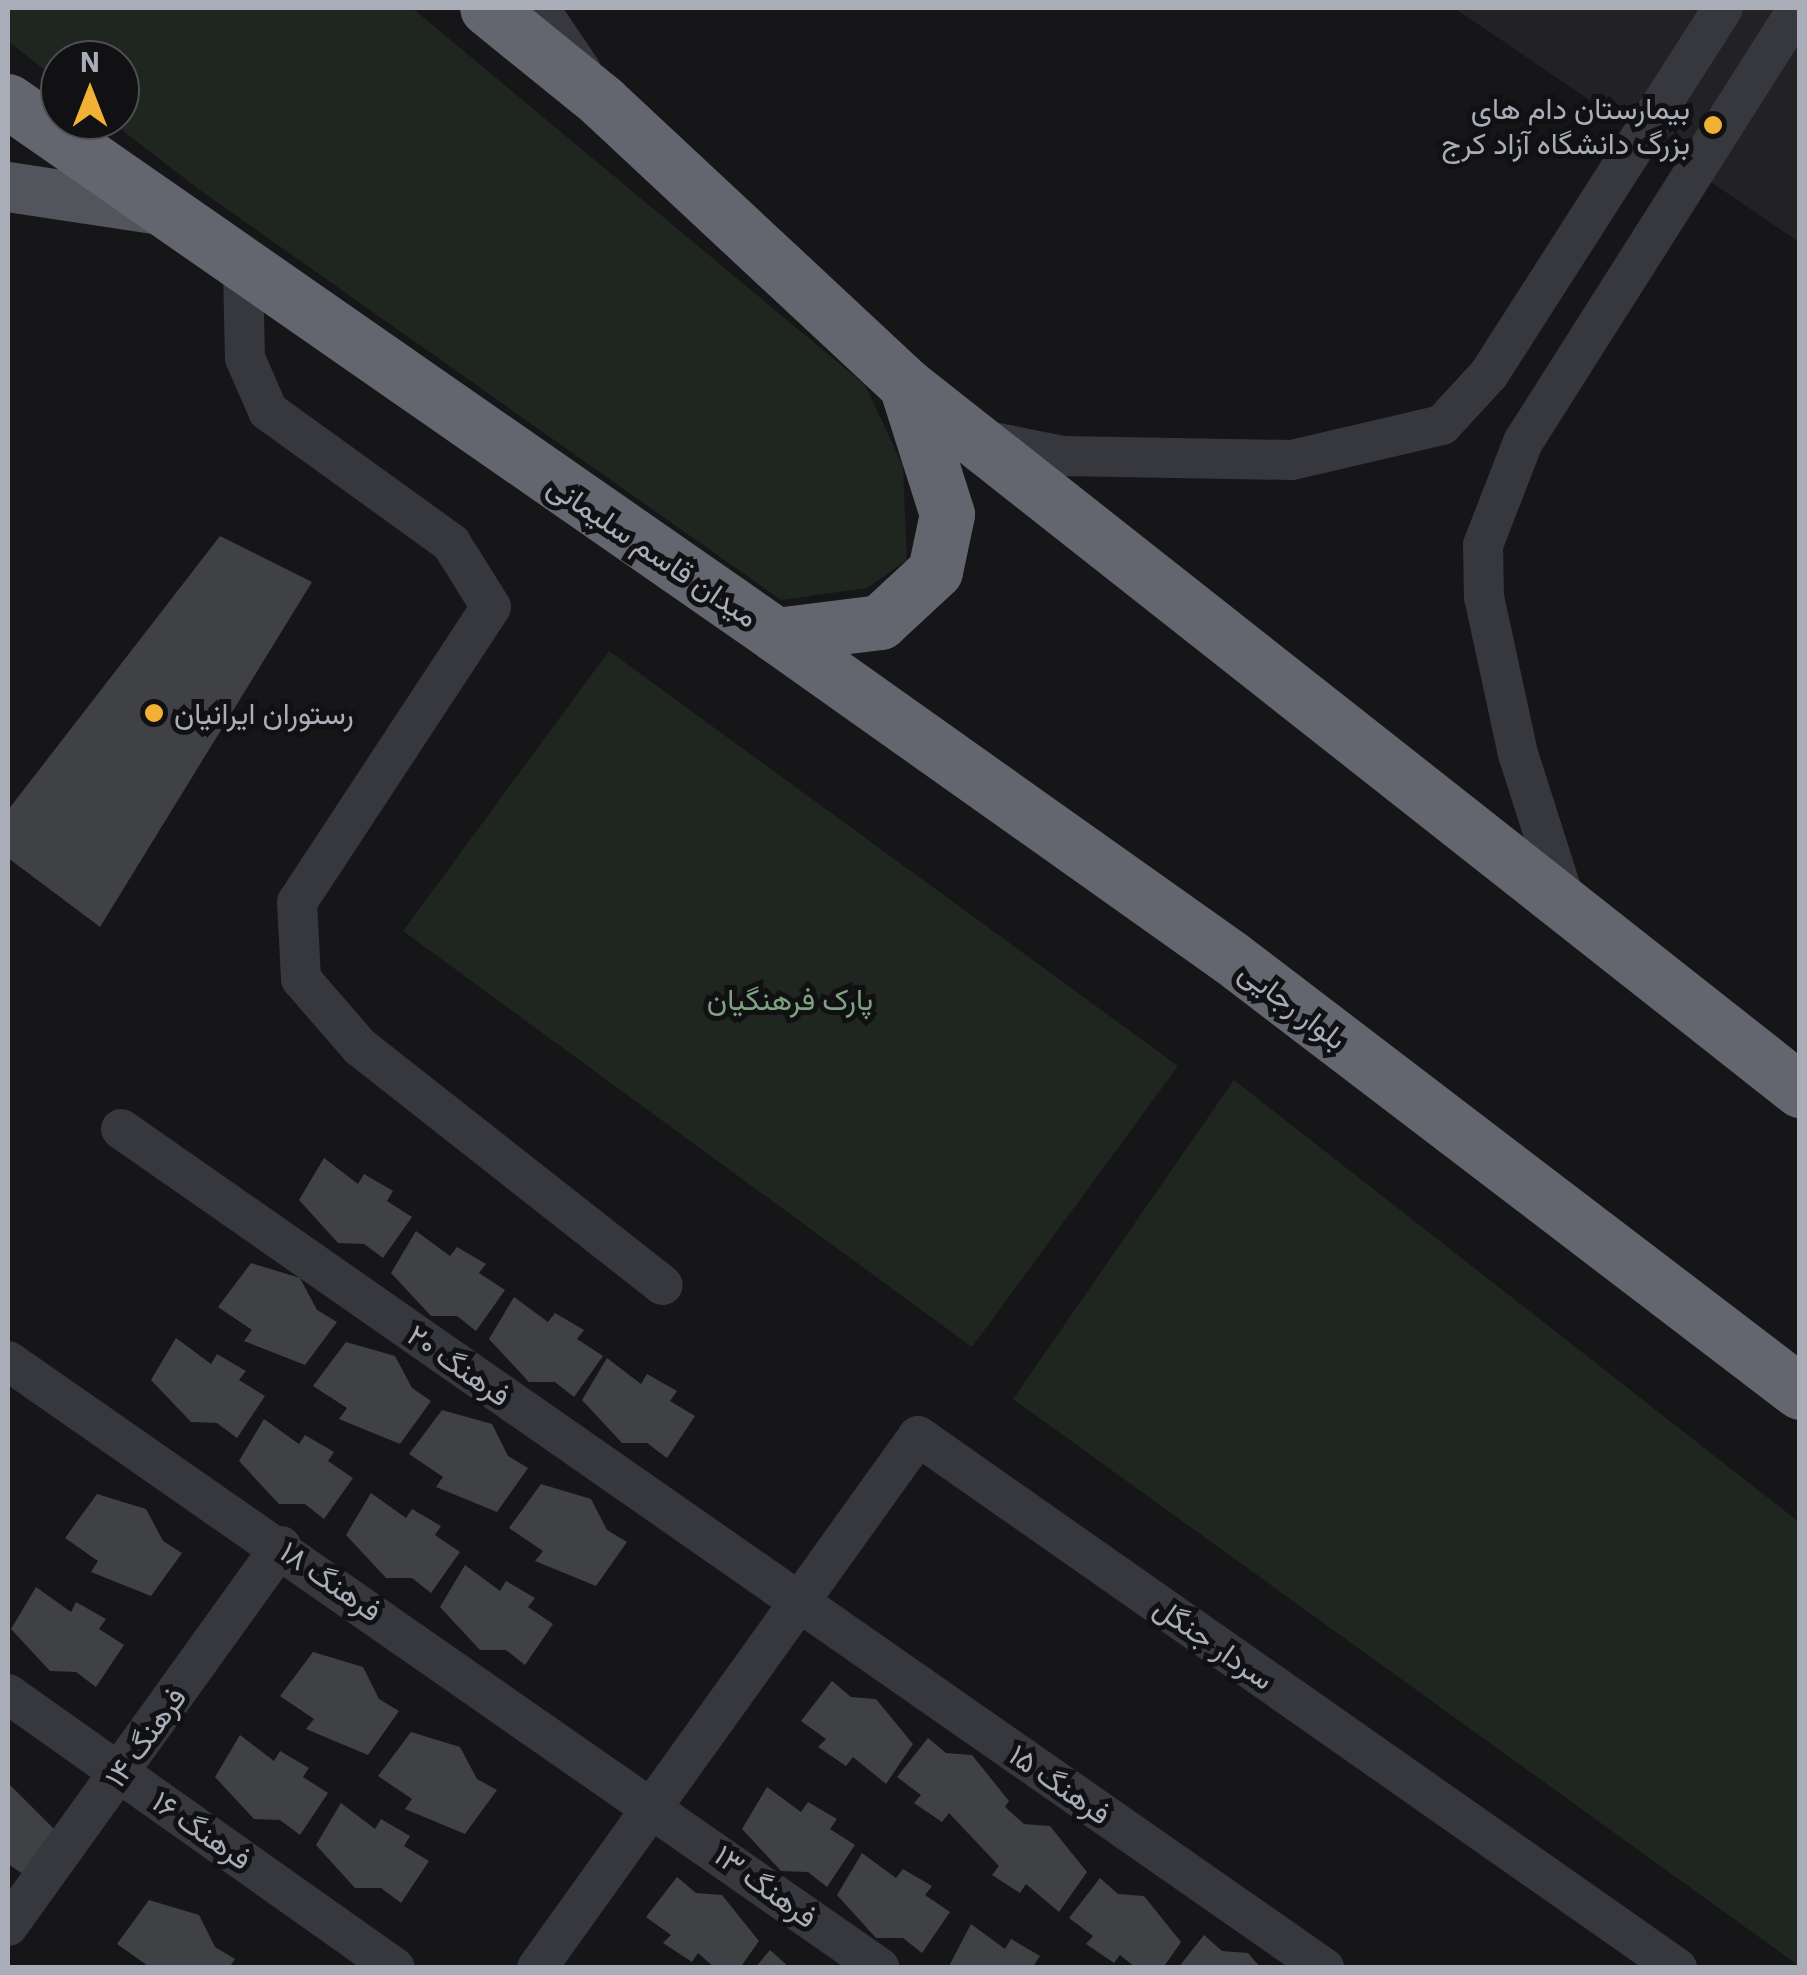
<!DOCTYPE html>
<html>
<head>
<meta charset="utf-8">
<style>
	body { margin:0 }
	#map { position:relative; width:1807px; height:1975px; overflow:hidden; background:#161618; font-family:"IBM Plex Sans",Vazirmatn,sans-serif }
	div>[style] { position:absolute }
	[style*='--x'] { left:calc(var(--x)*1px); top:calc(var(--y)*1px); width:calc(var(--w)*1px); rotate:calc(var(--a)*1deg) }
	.built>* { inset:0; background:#222225 }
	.green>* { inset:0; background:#1e261f }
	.building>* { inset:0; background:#404145 }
	.minor>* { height:40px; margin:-20px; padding:0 20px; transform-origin:20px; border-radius:20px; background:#37383d }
	.major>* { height:50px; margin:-25px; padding:0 25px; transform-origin:25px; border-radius:25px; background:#53555c }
	.highway>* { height:55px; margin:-27.5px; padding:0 27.5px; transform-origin:27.5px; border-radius:27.5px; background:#63666e }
	.dots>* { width:28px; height:28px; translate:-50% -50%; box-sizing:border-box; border:5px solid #111113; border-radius:50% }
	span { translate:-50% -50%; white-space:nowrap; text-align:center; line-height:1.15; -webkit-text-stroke:10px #111113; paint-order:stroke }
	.poi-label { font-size:30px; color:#a8adb8 }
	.right { translate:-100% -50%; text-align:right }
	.left { translate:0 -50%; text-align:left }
	.street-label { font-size:30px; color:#a8adb8 }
	.park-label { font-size:30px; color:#7fa381 }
	.frame { position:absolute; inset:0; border:10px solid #a8adb8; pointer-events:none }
	.north { position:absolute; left:40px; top:40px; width:100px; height:100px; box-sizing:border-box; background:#111113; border:2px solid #4d4f55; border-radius:50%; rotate:0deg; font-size:28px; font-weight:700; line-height:40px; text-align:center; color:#a8adb8 }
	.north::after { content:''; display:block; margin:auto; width:35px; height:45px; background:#f2b134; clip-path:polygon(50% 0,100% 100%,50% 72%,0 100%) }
</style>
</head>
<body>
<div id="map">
	<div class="built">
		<i style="clip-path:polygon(1454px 8px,1799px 8px,1799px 242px)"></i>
	</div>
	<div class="green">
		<i style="clip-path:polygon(8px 8px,412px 8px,865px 385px,903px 466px,907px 560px,867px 588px,781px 600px,197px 188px,109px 120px,120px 120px,120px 60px,60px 60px,60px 82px,8px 41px)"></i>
		<i style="clip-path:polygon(609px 651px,1178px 1066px,972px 1347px,403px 931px)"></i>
		<i style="clip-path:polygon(1234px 1080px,1799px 1522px,1799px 1966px,1013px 1399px)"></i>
	</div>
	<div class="building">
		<i style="clip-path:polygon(220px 536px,312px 582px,100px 927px,8px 858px,8px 810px)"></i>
		<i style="clip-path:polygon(324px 1158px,358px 1184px,364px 1174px,393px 1191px,387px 1201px,412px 1217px,383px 1258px,364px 1244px,338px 1243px,299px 1200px)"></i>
		<i style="clip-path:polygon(416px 1231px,450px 1256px,457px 1247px,486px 1264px,479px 1273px,505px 1290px,476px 1331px,457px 1316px,431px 1316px,391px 1273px)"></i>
		<i style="clip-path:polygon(251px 1263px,300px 1278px,317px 1310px,337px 1322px,305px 1365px,244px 1341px,252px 1330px,218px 1307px)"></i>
		<i style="clip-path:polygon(514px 1297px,548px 1322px,555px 1313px,584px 1330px,577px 1339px,603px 1356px,574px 1397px,555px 1382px,529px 1382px,489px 1339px)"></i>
		<i style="clip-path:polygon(176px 1338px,211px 1364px,217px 1354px,246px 1371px,239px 1380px,265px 1396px,237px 1438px,217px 1423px,191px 1422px,151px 1380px)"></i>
		<i style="clip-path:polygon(346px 1342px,395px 1356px,412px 1388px,431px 1401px,400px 1444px,339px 1419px,347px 1408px,313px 1386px)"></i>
		<i style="clip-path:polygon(607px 1358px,641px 1384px,647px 1374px,677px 1391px,670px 1401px,695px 1416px,667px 1458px,647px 1443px,622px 1443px,582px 1400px)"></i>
		<i style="clip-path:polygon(442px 1410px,492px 1424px,508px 1456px,528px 1468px,497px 1512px,436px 1487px,443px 1477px,409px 1454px)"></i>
		<i style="clip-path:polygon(264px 1419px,299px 1444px,305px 1435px,334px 1452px,328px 1461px,353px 1478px,324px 1519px,305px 1504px,279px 1504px,239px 1461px)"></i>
		<i style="clip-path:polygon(541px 1484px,591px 1499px,607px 1530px,627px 1542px,596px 1586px,535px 1561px,543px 1551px,509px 1528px)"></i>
		<i style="clip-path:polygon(371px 1493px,406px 1518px,412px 1509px,441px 1526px,435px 1535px,460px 1552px,431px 1593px,412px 1578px,386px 1578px,346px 1535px)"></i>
		<i style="clip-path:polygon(97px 1494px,146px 1509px,163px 1541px,182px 1553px,151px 1596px,91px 1572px,98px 1561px,65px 1538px)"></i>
		<i style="clip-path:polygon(465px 1565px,500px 1591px,506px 1581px,535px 1598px,528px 1607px,553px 1624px,525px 1665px,506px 1650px,480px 1650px,440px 1607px)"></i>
		<i style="clip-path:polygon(36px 1587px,71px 1612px,76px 1602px,106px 1619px,99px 1629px,124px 1645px,96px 1687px,76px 1672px,50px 1671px,11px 1629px)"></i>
		<i style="clip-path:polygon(313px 1652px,363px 1667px,379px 1699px,399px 1711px,368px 1755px,306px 1729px,314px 1719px,280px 1696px)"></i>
		<i style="clip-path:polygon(832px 1681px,851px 1697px,876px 1699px,913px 1744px,886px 1784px,853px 1757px,846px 1766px,818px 1747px,826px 1739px,801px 1721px)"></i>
		<i style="clip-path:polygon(411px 1732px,460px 1747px,477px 1779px,497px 1790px,465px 1834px,405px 1809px,412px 1799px,378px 1776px)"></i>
		<i style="clip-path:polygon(240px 1735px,274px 1761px,280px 1751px,309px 1768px,303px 1777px,328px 1793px,300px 1835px,280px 1820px,254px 1819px,215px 1777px)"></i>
		<i style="clip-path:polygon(928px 1738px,946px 1753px,972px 1755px,1009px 1801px,1005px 1807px,1024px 1824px,1050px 1826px,1087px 1872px,1059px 1912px,1026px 1884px,1020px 1893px,992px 1875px,999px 1866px,949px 1813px,942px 1822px,914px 1803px,921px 1795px,897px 1777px)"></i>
		<i style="clip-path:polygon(8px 1783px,57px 1832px,26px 1876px,8px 1864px)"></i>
		<i style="clip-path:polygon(767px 1787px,801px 1812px,808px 1802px,837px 1819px,830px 1829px,855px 1845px,827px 1887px,808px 1872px,781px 1871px,742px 1829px)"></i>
		<i style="clip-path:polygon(341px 1803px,375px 1829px,381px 1819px,410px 1836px,404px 1846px,429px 1861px,401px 1903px,381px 1888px,355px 1888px,316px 1845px)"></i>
		<i style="clip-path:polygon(862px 1853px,896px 1878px,903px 1869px,932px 1886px,925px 1895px,950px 1912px,922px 1953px,903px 1938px,876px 1938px,837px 1895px)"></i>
		<i style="clip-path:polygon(677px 1877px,696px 1893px,722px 1895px,759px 1941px,740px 1968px,715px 1968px,698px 1953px,692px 1962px,663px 1943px,671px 1935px,646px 1917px)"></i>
		<i style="clip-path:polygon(1100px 1878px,1118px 1894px,1144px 1896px,1181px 1942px,1163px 1968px,1136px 1968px,1120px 1955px,1114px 1963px,1086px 1944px,1093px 1936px,1069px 1918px)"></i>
		<i style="clip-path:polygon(149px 1900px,199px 1915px,215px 1947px,235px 1959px,229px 1968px,151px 1968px,117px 1944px)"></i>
		<i style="clip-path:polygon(971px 1924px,1005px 1949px,1011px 1939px,1040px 1956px,1032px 1968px,948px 1968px)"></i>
		<i style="clip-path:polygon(1204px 1935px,1222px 1951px,1248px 1953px,1261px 1968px,1178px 1968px)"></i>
		<i style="clip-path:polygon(770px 1950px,790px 1968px,755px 1968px)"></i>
	</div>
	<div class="minor">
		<i style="--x:539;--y:8;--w:75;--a:55.9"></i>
		<i style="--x:243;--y:269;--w:89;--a:88.7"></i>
		<i style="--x:245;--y:358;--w:58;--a:66.5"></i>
		<i style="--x:268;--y:411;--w:226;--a:35.8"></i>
		<i style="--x:451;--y:543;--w:75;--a:58"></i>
		<i style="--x:491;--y:607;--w:353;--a:123.3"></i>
		<i style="--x:297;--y:902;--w:77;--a:87"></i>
		<i style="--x:301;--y:979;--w:90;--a:49.1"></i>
		<i style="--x:360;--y:1047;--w:385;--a:38.2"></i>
		<i style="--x:983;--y:440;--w:82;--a:11.3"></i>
		<i style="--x:1063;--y:456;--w:229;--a:1"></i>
		<i style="--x:1292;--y:460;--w:154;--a:-13.1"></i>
		<i style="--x:1442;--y:425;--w:69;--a:-47.3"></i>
		<i style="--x:1489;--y:374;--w:434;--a:-57.4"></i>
		<i style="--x:1565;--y:901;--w:154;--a:-107.7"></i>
		<i style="--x:1518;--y:754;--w:161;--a:-102.2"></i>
		<i style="--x:1484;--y:597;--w:52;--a:-91.1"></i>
		<i style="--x:1483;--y:545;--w:110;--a:-68.8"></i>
		<i style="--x:1523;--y:442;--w:514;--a:-57.64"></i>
		<i style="--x:121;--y:1129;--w:1467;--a:34.89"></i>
		<i style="--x:8;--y:1361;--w:1062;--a:34.84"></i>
		<i style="--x:8;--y:1694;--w:474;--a:35.3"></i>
		<i style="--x:8;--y:1926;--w:468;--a:-54.3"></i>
		<i style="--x:537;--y:1968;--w:654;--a:-54.39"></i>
		<i style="--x:918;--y:1436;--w:927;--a:35.03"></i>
	</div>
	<div class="major">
		<i style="--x:8;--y:187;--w:148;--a:8.6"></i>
	</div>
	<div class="highway">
		<i style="--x:8;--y:101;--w:935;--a:34.81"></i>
		<i style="--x:776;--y:635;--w:105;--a:-7.1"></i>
		<i style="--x:880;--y:622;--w:75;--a:-42.8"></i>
		<i style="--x:935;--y:571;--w:58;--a:-78.1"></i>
		<i style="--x:947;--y:514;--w:135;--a:-107.6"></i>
		<i style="--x:906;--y:385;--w:415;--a:-137"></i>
		<i style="--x:603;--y:102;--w:149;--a:-141"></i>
		<i style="--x:906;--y:385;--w:1139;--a:38.26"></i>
		<i style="--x:776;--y:635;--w:557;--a:35.35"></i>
		<i style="--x:1230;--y:957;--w:717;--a:37.35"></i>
	</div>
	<div class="dots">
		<i style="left:1713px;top:125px;background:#f2b134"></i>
		<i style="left:154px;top:713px;background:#f2b134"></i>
	</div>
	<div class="poi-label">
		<span class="right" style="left:1690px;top:125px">بیمارستان دام های<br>بزرگ دانشگاه آزاد کرج</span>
		<span class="left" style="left:174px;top:713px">رستوران ایرانیان</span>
	</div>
	<div class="street-label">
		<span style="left:653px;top:551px;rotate:34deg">میدان قاسم سلیمانی</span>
		<span style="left:1293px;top:1005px;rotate:37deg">بلوار رجایی</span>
		<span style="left:459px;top:1365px;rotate:35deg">فرهنگ ۲۰</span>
		<span style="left:331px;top:1581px;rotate:35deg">فرهنگ ۱۸</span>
		<span style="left:1214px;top:1643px;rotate:35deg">سردار جنگل</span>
		<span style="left:145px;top:1737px;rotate:-54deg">فرهنگ ۱۴</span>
		<span style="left:1060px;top:1784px;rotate:35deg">فرهنگ ۱۵</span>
		<span style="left:202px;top:1830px;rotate:35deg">فرهنگ ۱۶</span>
		<span style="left:766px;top:1886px;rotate:36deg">فرهنگ ۱۳</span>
	</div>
	<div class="park-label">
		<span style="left:790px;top:999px">پارک فرهنگیان</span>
	</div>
	<div class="frame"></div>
	<div class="north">N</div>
</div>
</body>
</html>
